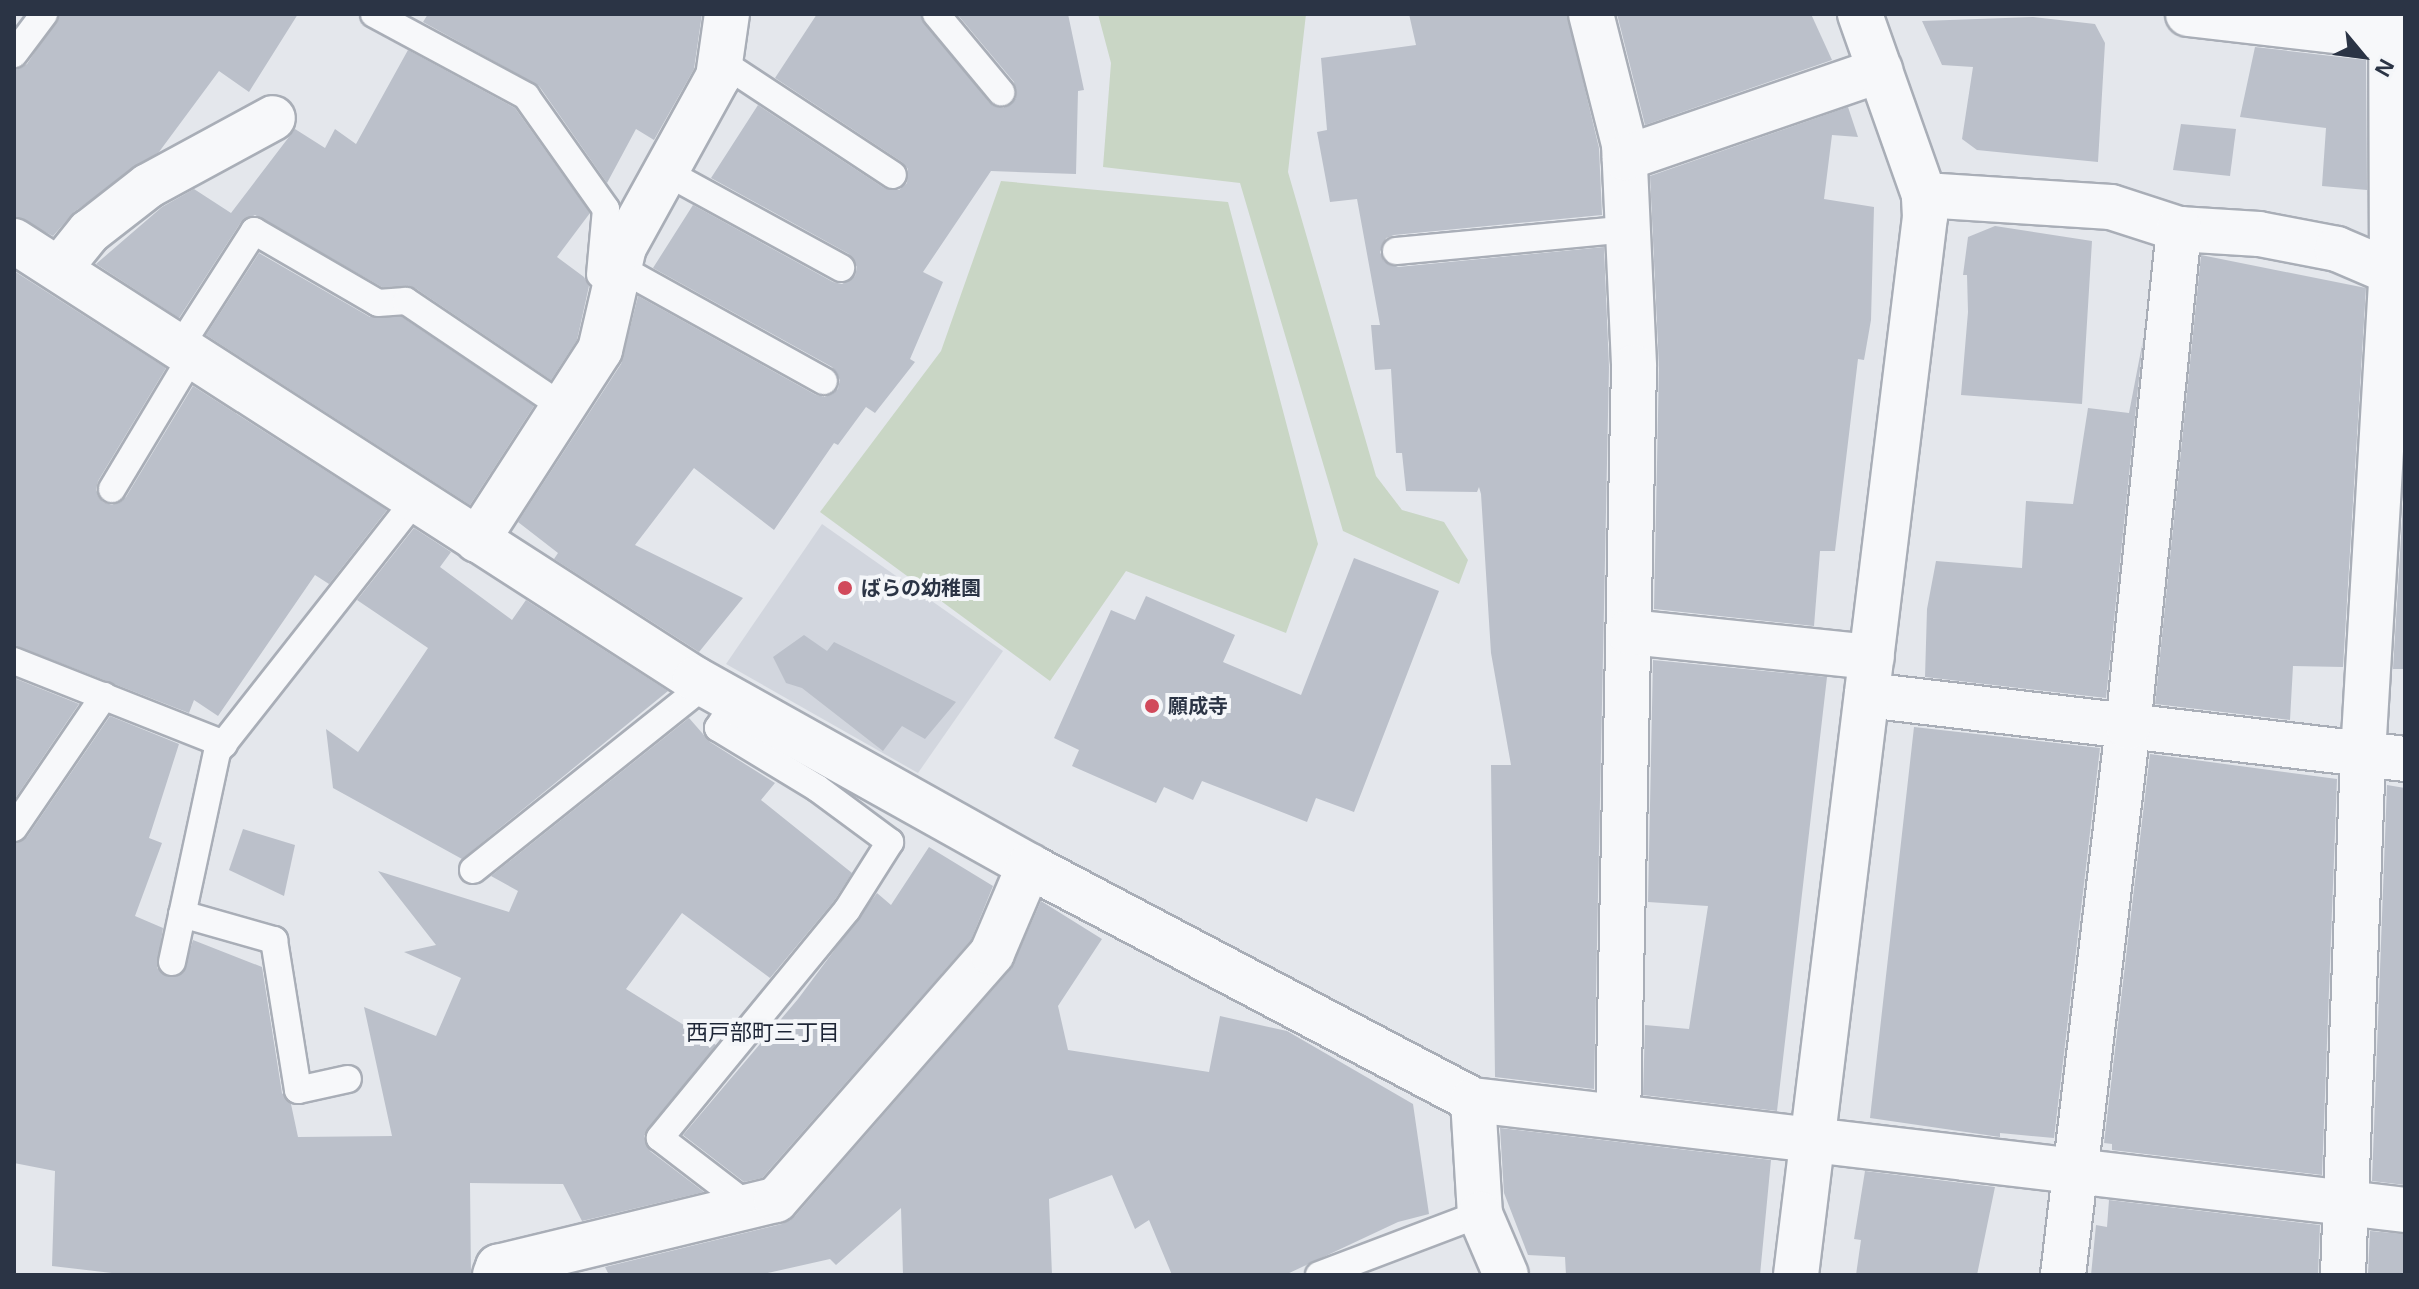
<!DOCTYPE html>
<html>
<head>
<meta charset="utf-8">
<style>
	body { margin:0 }
	#map { position:relative; width:2419px; height:1289px; overflow:hidden; background:#e4e7ec; font-family:Helvetica,"Noto Sans JP",sans-serif }
	div>[style] { position:absolute }
	[style*='--x'] { left:calc(var(--x)*1px); top:calc(var(--y)*1px); width:calc(var(--w)*1px); rotate:calc(var(--a)*1deg) }
	.built>* { inset:0; background:#d2d6de }
	.green>* { inset:0; background:#c9d6c5 }
	.building>* { inset:0; background:#bbc0ca }
	.roads { filter:drop-shadow(2px 0 #a9aeb7) drop-shadow(-2px 0 #a9aeb7) drop-shadow(0 2px #a9aeb7) drop-shadow(0 -2px #a9aeb7) }
	.service>* { height:26px; margin:-13px; padding:0 13px; transform-origin:13px; border-radius:13px; background:#f7f8fa }
	.minor>* { height:44px; margin:-22px; padding:0 22px; transform-origin:22px; border-radius:22px; background:#f7f8fa }
	.dots>* { width:22px; height:22px; translate:-50% -50%; box-sizing:border-box; border:4px solid #f4f6f9; border-radius:50% }
	span { translate:-50% -50%; white-space:nowrap; text-align:center; line-height:1.15; -webkit-text-stroke:8px #f4f6f9; paint-order:stroke }
	.poi-label { font-size:20px; color:#2b3445; font-weight:700 }
	.left { translate:0 -50%; text-align:left }
	.neighbourhood-label { font-size:22px; color:#1d2536 }
	.frame { position:absolute; inset:0; border:16px solid #2b3445; pointer-events:none }
	.north { position:absolute; left:2323px; top:16px; width:80px; height:80px; -webkit-text-stroke:6px #f4f6f9; paint-order:stroke; rotate:119deg; font-size:22px; font-weight:700; line-height:32px; text-align:center; color:#2b3445 }
	.north::after { content:''; display:block; margin:auto; width:28px; height:36px; background:#2b3445; clip-path:polygon(50% 0,100% 100%,50% 72%,0 100%) }
</style>
</head>
<body>
<div id="map">
	<div class="built">
		<i style="clip-path:polygon(822px 524px,1003px 651px,918px 773px,726px 664px)"></i>
	</div>
	<div class="green">
		<i style="clip-path:polygon(1098px 14px,1306px 14px,1288px 172px,1376px 476px,1402px 510px,1444px 522px,1468px 560px,1459px 584px,1343px 531px,1240px 183px,1103px 167px,1111px 63px)"></i>
		<i style="clip-path:polygon(1001px 181px,1228px 202px,1318px 544px,1286px 633px,1126px 571px,1050px 681px,820px 512px,941px 351px)"></i>
	</div>
	<div class="building">
		<i style="clip-path:polygon(60px 14px,298px 14px,249px 92px,219px 71px,159px 152px,74px 212px,53px 236px,14px 216px,14px 70px,27px 64px)"></i>
		<i style="clip-path:polygon(428px 14px,702px 14px,694px 69px,654px 140px,636px 129px,607px 183px,539px 86px,423px 22px)"></i>
		<i style="clip-path:polygon(817px 14px,920px 14px,989px 102px,1003px 108px,1016px 98px,1014px 82px,957px 14px,1068px 14px,1084px 90px,1078px 91px,1076px 174px,991px 171px,923px 272px,943px 282px,910px 359px,915px 362px,875px 413px,866px 407px,838px 445px,834px 443px,774px 530px,694px 468px,635px 545px,743px 598px,699px 652px,554px 559px,558px 553px,518px 522px,621px 364px,638px 296px,816px 395px,825px 397px,838px 389px,840px 380px,832px 367px,653px 268px,693px 205px,833px 282px,842px 284px,855px 276px,857px 267px,849px 254px,711px 178px,758px 105px,884px 188px,899px 190px,907px 183px,908px 169px,902px 162px,775px 78px)"></i>
		<i style="clip-path:polygon(1409px 14px,1567px 14px,1599px 148px,1602px 215px,1394px 235px,1386px 238px,1380px 252px,1384px 261px,1398px 267px,1604px 247px,1609px 367px,1594px 1089px,1495px 1077px,1491px 765px,1511px 765px,1491px 653px,1481px 494px,1479px 487px,1477px 492px,1406px 491px,1402px 453px,1396px 453px,1391px 369px,1375px 370px,1371px 325px,1380px 325px,1357px 199px,1330px 202px,1317px 132px,1327px 130px,1321px 58px,1416px 45px)"></i>
		<i style="clip-path:polygon(1617px 14px,1811px 14px,1832px 60px,1645px 125px)"></i>
		<i style="clip-path:polygon(2033px 17px,2095px 24px,2105px 43px,2098px 162px,1977px 150px,1962px 139px,1973px 67px,1942px 65px,1922px 21px)"></i>
		<i style="clip-path:polygon(2255px 47px,2366px 60px,2367px 190px,2322px 186px,2326px 128px,2240px 117px)"></i>
		<i style="clip-path:polygon(408px 50px,515px 108px,590px 213px,557px 257px,584px 277px,589px 286px,577px 340px,551px 380px,415px 288px,382px 287px,255px 215px,241px 222px,179px 318px,96px 264px,162px 207px,194px 189px,231px 213px,295px 129px,325px 148px,335px 129px,356px 144px)"></i>
		<i style="clip-path:polygon(1848px 107px,1858px 137px,1832px 135px,1824px 199px,1874px 207px,1871px 320px,1864px 360px,1858px 359px,1835px 551px,1820px 551px,1814px 626px,1654px 609px,1659px 367px,1650px 176px)"></i>
		<i style="clip-path:polygon(2181px 124px,2236px 129px,2230px 176px,2173px 170px)"></i>
		<i style="clip-path:polygon(1995px 226px,2092px 241px,2082px 404px,1961px 395px,1968px 312px,1967px 275px,1963px 275px,1968px 237px)"></i>
		<i style="clip-path:polygon(259px 253px,370px 317px,402px 317px,534px 406px,470px 505px,206px 335px)"></i>
		<i style="clip-path:polygon(2201px 255px,2366px 288px,2343px 667px,2293px 666px,2290px 720px,2155px 704px)"></i>
		<i style="clip-path:polygon(14px 271px,166px 368px,98px 481px,96px 490px,103px 502px,112px 505px,126px 497px,193px 386px,387px 510px,329px 584px,315px 575px,218px 716px,194px 700px,189px 713px,14px 645px)"></i>
		<i style="clip-path:polygon(2143px 340px,2106px 698px,1925px 677px,1927px 609px,1936px 561px,2022px 568px,2026px 501px,2073px 504px,2088px 408px,2129px 413px)"></i>
		<i style="clip-path:polygon(2405px 471px,2405px 669px,2393px 669px)"></i>
		<i style="clip-path:polygon(414px 528px,451px 552px,440px 567px,512px 620px,526px 600px,668px 691px,462px 859px,333px 788px,326px 729px,358px 752px,428px 648px,357px 600px)"></i>
		<i style="clip-path:polygon(1354px 558px,1439px 591px,1354px 812px,1316px 798px,1307px 822px,1202px 781px,1193px 800px,1164px 787px,1156px 803px,1072px 766px,1079px 750px,1054px 738px,1111px 610px,1135px 620px,1146px 596px,1235px 635px,1223px 662px,1301px 695px)"></i>
		<i style="clip-path:polygon(804px 635px,827px 651px,834px 642px,956px 702px,925px 739px,902px 726px,883px 751px,802px 688px,786px 683px,773px 657px)"></i>
		<i style="clip-path:polygon(1653px 660px,1827px 677px,1777px 1111px,1643px 1095px,1645px 1025px,1689px 1029px,1708px 906px,1648px 902px)"></i>
		<i style="clip-path:polygon(14px 678px,79px 704px,14px 800px)"></i>
		<i style="clip-path:polygon(110px 716px,179px 744px,149px 838px,162px 843px,135px 916px,163px 928px,157px 968px,168px 977px,183px 973px,193px 940px,262px 967px,282px 1093px,291px 1104px,298px 1137px,392px 1136px,364px 1007px,436px 1036px,461px 978px,404px 952px,436px 945px,378px 871px,509px 912px,518px 891px,491px 876px,689px 718px,710px 742px,775px 783px,761px 800px,852px 873px,834px 901px,770px 978px,682px 913px,626px 989px,716px 1045px,644px 1136px,650px 1151px,704px 1192px,582px 1221px,563px 1184px,470px 1183px,471px 1275px,129px 1275px,52px 1266px,55px 1171px,14px 1163px,14px 844px,27px 837px)"></i>
		<i style="clip-path:polygon(1914px 727px,2100px 748px,2054px 1138px,2000px 1133px,2000px 1137px,1870px 1118px)"></i>
		<i style="clip-path:polygon(2150px 754px,2337px 779px,2322px 1175px,2112px 1150px,2112px 1144px,2104px 1143px)"></i>
		<i style="clip-path:polygon(2387px 785px,2405px 788px,2405px 1185px,2372px 1181px)"></i>
		<i style="clip-path:polygon(243px 829px,295px 845px,284px 896px,229px 870px)"></i>
		<i style="clip-path:polygon(929px 847px,993px 886px,971px 940px,762px 1178px,744px 1182px,683px 1135px,798px 999px,877px 893px,891px 905px)"></i>
		<i style="clip-path:polygon(1041px 901px,1102px 939px,1058px 1006px,1068px 1050px,1209px 1072px,1220px 1016px,1287px 1031px,1413px 1104px,1429px 1214px,1398px 1222px,1285px 1275px,1172px 1275px,1149px 1220px,1135px 1229px,1112px 1175px,1049px 1199px,1052px 1275px,903px 1275px,901px 1208px,836px 1265px,830px 1259px,759px 1275px,609px 1275px,605px 1267px,782px 1224px,795px 1216px,1011px 969px)"></i>
		<i style="clip-path:polygon(1500px 1128px,1771px 1160px,1760px 1275px,1566px 1275px,1565px 1257px,1528px 1255px,1504px 1193px)"></i>
		<i style="clip-path:polygon(1865px 1171px,1995px 1187px,1977px 1275px,1856px 1275px,1861px 1240px,1854px 1239px)"></i>
		<i style="clip-path:polygon(2109px 1200px,2320px 1225px,2318px 1275px,2091px 1275px,2096px 1225px,2107px 1227px)"></i>
		<i style="clip-path:polygon(2370px 1231px,2405px 1234px,2405px 1275px,2368px 1275px)"></i>
	</div>
	<div class="roads">
		<div class="service">
			<i style="--x:374;--y:14;--w:173;--a:28.3"></i>
			<i style="--x:526;--y:96;--w:138;--a:54.7"></i>
			<i style="--x:606;--y:209;--w:66;--a:95.2"></i>
			<i style="--x:936;--y:14;--w:102;--a:50.2"></i>
			<i style="--x:14;--y:54;--w:50;--a:-53.1"></i>
			<i style="--x:720;--y:61;--w:207;--a:33.4"></i>
			<i style="--x:664;--y:171;--w:202;--a:28.7"></i>
			<i style="--x:1396;--y:251;--w:233;--a:-5.4"></i>
			<i style="--x:620;--y:268;--w:233;--a:29"></i>
			<i style="--x:179;--y:348;--w:139;--a:-57.3"></i>
			<i style="--x:254;--y:231;--w:143;--a:30.1"></i>
			<i style="--x:378;--y:303;--w:28;--a:-4"></i>
			<i style="--x:406;--y:301;--w:189;--a:34"></i>
			<i style="--x:112;--y:489;--w:155;--a:-59"></i>
			<i style="--x:14;--y:661;--w:226;--a:21.6"></i>
			<i style="--x:735;--y:702;--w:31;--a:123"></i>
			<i style="--x:718;--y:728;--w:116;--a:31.2"></i>
			<i style="--x:817;--y:788;--w:91;--a:36.5"></i>
			<i style="--x:890;--y:842;--w:80;--a:122.3"></i>
			<i style="--x:847;--y:910;--w:295;--a:129.4"></i>
			<i style="--x:660;--y:1138;--w:113;--a:37.5"></i>
			<i style="--x:14;--y:828;--w:160;--a:-55.7"></i>
			<i style="--x:473;--y:870;--w:297;--a:-38.6"></i>
			<i style="--x:182;--y:914;--w:96;--a:15.8"></i>
			<i style="--x:274;--y:940;--w:152;--a:80.9"></i>
			<i style="--x:298;--y:1090;--w:51;--a:-12.4"></i>
			<i style="--x:172;--y:962;--w:215;--a:-77.9"></i>
			<i style="--x:217;--y:752;--w:320;--a:-51.8"></i>
			<i style="--x:1319;--y:1275;--w:172;--a:-20.8"></i>
		</div>
		<div class="minor">
			<i style="--x:1591;--y:14;--w:134;--a:75.8"></i>
			<i style="--x:1624;--y:144;--w:223;--a:87.4"></i>
			<i style="--x:1634;--y:367;--w:749;--a:91.22"></i>
			<i style="--x:2188;--y:14;--w:218;--a:6.6"></i>
			<i style="--x:1625;--y:158;--w:270;--a:-19"></i>
			<i style="--x:1924;--y:195;--w:187;--a:3.7"></i>
			<i style="--x:2111;--y:207;--w:71;--a:17.9"></i>
			<i style="--x:2179;--y:229;--w:80;--a:3.6"></i>
			<i style="--x:2259;--y:234;--w:79;--a:10.9"></i>
			<i style="--x:2337;--y:249;--w:74;--a:23.1"></i>
			<i style="--x:14;--y:241;--w:810;--a:32.75"></i>
			<i style="--x:695;--y:679;--w:383;--a:29.2"></i>
			<i style="--x:1029;--y:866;--w:502;--a:27.79"></i>
			<i style="--x:1473;--y:1100;--w:938;--a:6.73"></i>
			<i style="--x:59;--y:269;--w:48;--a:-51"></i>
			<i style="--x:89;--y:232;--w:75;--a:-37.9"></i>
			<i style="--x:148;--y:186;--w:142;--a:-28.5"></i>
			<i style="--x:477;--y:540;--w:226;--a:-57.1"></i>
			<i style="--x:600;--y:350;--w:106;--a:-76.9"></i>
			<i style="--x:624;--y:247;--w:194;--a:-61.1"></i>
			<i style="--x:718;--y:77;--w:64;--a:-81.9"></i>
			<i style="--x:1629;--y:632;--w:244;--a:5.9"></i>
			<i style="--x:1867;--y:695;--w:542;--a:6.78"></i>
			<i style="--x:1473;--y:1100;--w:114;--a:86.5"></i>
			<i style="--x:1480;--y:1214;--w:66;--a:66.9"></i>
			<i style="--x:495;--y:1275;--w:9;--a:-69"></i>
			<i style="--x:498;--y:1267;--w:286;--a:-13.6"></i>
			<i style="--x:776;--y:1200;--w:328;--a:-48.8"></i>
			<i style="--x:992;--y:953;--w:95;--a:-67"></i>
			<i style="--x:1796;--y:1275;--w:1066;--a:-83.05"></i>
			<i style="--x:1925;--y:217;--w:22;--a:-93"></i>
			<i style="--x:1924;--y:195;--w:192;--a:-109.5"></i>
			<i style="--x:2063;--y:1275;--w:552;--a:-83.24"></i>
			<i style="--x:2128;--y:727;--w:501;--a:-84.15"></i>
			<i style="--x:2343;--y:1275;--w:521;--a:-87.8"></i>
			<i style="--x:2363;--y:754;--w:485;--a:-86.6"></i>
			<i style="--x:2392;--y:270;--w:256;--a:-90.2"></i>
		</div>
	</div>
	<div class="dots">
		<i style="left:845px;top:588px;background:#d1495b"></i>
		<i style="left:1152px;top:706px;background:#d1495b"></i>
	</div>
	<div class="poi-label">
		<span class="left" style="left:861px;top:588px">ばらの幼稚園</span>
		<span class="left" style="left:1168px;top:706px">願成寺</span>
	</div>
	<div class="neighbourhood-label">
		<span style="left:763px;top:1033px">西戸部町三丁目</span>
	</div>
	<div class="frame"></div>
	<div class="north">N</div>
</div>
</body>
</html>
